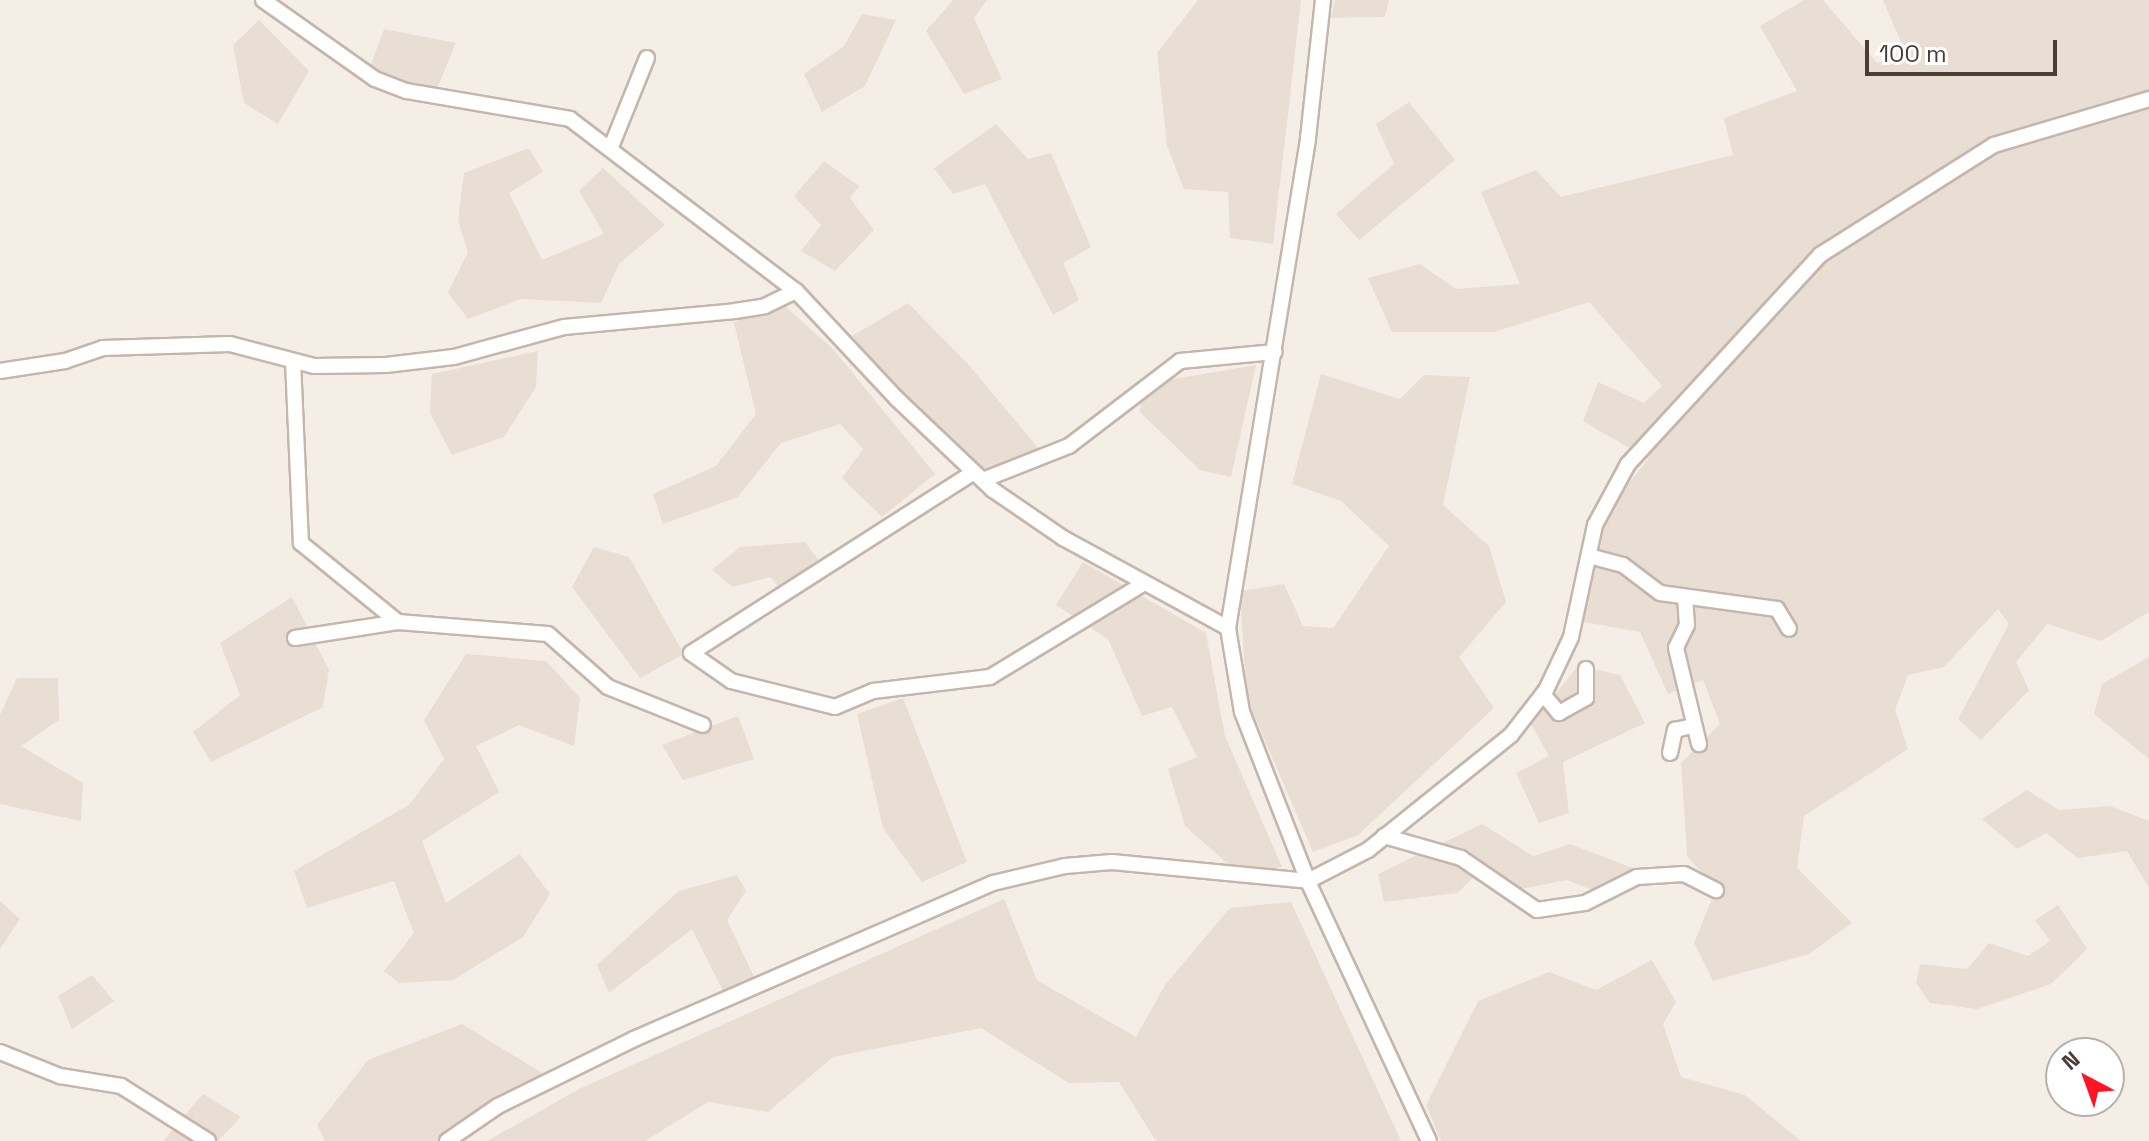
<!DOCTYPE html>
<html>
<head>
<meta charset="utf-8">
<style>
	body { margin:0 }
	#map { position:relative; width:2149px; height:1141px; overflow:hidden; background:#f5eee7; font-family:"Space Grotesk",sans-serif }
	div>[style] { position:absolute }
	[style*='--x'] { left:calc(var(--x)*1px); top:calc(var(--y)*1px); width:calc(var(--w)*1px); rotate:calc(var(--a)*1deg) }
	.residential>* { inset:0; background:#e9ded4 }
	.roads { filter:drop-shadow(2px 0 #c4b6ab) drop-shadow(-2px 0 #c4b6ab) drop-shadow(0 2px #c4b6ab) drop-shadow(0 -2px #c4b6ab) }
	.street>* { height:14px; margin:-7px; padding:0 7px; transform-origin:7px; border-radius:7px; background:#fff }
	span { translate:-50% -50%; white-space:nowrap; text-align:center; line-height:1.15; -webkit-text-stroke:6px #fff; paint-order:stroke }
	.north { position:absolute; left:2045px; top:1037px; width:80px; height:80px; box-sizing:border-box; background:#fff; border:2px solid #b6b1ae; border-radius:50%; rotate:319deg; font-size:22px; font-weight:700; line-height:32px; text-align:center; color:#493d35 }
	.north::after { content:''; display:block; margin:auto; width:28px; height:36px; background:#ff1424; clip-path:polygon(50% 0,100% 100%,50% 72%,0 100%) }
	.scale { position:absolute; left:1865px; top:40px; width:192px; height:36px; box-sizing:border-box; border:4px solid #493d35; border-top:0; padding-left:10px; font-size:24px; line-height:28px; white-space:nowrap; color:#493d35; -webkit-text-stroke:6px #fff; paint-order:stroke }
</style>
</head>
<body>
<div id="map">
	<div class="residential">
		<i style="clip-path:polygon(953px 0,987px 0,974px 18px,1002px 79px,964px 94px,926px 31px)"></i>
		<i style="clip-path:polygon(1198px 0,1301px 0,1273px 244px,1230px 238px,1228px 192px,1184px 189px,1167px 146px,1157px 53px)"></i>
		<i style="clip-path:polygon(1335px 0,1389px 0,1385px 17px,1331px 18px)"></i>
		<i style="clip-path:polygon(1804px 0,1823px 0,1877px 63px,1906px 54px,1883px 0,2149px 0,2149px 612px,2101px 641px,2047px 624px,2016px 662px,2029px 690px,1981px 740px,1958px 719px,2009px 624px,1998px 609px,1944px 667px,1908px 675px,1895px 710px,1908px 749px,1804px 816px,1797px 868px,1852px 923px,1809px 954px,1713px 981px,1694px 943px,1716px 889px,1687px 856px,1681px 763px,1720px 724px,1703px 680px,1668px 694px,1640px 632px,1584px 622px,1572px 597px,1584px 561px,1622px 492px,1648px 459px,1583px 421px,1598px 382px,1644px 403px,1662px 386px,1589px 302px,1494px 332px,1392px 332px,1368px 278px,1420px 264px,1456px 289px,1520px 284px,1481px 192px,1536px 170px,1561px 197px,1733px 155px,1724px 118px,1797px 91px,1760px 26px)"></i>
		<i style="clip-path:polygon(862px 14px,896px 20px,865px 86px,822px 112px,804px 74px,844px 46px)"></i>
		<i style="clip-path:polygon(259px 20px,309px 71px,278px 124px,244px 103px,233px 45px)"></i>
		<i style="clip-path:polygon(384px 29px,456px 43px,432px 101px,369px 70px)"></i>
		<i style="clip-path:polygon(1409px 102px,1455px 160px,1359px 240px,1336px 214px,1394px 164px,1376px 124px)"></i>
		<i style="clip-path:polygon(996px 124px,1028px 159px,1051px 153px,1091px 247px,1063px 263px,1079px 300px,1053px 315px,985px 184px,953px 194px,934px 168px)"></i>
		<i style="clip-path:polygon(529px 148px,543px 172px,509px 193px,542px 260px,604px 234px,579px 191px,603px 168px,665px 225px,619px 264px,601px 303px,521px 299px,468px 319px,448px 293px,468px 252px,458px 220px,464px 173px)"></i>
		<i style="clip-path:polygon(824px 161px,859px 186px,850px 198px,874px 230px,835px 271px,801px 251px,821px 225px,794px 196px)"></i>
		<i style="clip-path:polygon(775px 297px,834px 350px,935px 474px,882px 517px,842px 478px,863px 449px,840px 424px,781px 443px,738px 497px,663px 524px,653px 494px,716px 466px,756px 414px,734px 323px)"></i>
		<i style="clip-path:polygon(908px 303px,968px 364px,1045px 456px,996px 483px,930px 429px,852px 336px)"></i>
		<i style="clip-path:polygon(538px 351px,536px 387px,504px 437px,452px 455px,430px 413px,432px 374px)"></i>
		<i style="clip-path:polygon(1256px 365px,1231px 477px,1200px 470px,1140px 412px,1143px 384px)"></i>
		<i style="clip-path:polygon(1321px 374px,1400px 399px,1424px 375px,1470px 377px,1443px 505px,1489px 546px,1506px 602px,1459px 657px,1494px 708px,1358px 835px,1313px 852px,1246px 697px,1240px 591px,1284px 584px,1303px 626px,1333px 628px,1389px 546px,1341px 501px,1292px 484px)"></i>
		<i style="clip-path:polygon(805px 542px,825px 569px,787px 595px,770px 577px,733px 587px,712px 570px,740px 547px)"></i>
		<i style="clip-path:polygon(594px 547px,629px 557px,684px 654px,640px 678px,572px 587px)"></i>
		<i style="clip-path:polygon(1083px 562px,1206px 633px,1225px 736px,1282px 867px,1238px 873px,1185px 826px,1168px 769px,1197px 757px,1172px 707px,1142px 716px,1108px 639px,1056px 605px)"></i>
		<i style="clip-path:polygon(292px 597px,329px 670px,323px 707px,211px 762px,193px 732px,240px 695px,220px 643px)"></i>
		<i style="clip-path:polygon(466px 654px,546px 661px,580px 698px,574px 746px,519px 725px,476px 746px,499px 792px,422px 841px,446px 903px,520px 854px,550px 894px,523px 937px,453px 980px,399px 983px,384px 971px,414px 933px,394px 881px,307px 908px,294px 871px,409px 805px,444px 759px,424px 720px)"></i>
		<i style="clip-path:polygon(2149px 657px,2149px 759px,2094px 714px,2102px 684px)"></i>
		<i style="clip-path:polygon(1578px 666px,1620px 675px,1645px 723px,1563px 762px,1569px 813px,1539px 823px,1516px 773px,1549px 756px,1531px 724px)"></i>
		<i style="clip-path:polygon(17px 678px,58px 678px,59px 720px,21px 746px,83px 783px,81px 821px,0 804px,0 715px)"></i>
		<i style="clip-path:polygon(903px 698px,967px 862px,922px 882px,883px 828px,857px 714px)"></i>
		<i style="clip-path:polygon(738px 716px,754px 759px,683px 780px,662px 745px)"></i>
		<i style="clip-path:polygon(2027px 790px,2059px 810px,2110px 806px,2149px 821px,2149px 888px,2127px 851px,2078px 858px,2046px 833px,2017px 849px,1982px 819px)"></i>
		<i style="clip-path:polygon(1482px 824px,1533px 856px,1570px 844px,1640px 871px,1605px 895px,1567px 880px,1520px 889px,1477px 874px,1457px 893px,1384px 902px,1378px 874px)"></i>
		<i style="clip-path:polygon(737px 875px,746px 891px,727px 920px,757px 983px,727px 999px,692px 929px,609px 993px,597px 965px,679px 891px)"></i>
		<i style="clip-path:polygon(1004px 899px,1037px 980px,1136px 1037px,1165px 985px,1230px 908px,1291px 902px,1401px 1141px,1156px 1141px,1119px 1082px,1069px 1083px,981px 1028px,833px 1057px,768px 1112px,708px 1102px,645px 1141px,487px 1141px,581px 1088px)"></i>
		<i style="clip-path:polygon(0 901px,20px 919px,0 949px)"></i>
		<i style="clip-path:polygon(2058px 905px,2087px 949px,2051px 984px,1977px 1009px,1930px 1003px,1916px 983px,1920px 964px,1967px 969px,1989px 943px,2028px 956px,2050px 941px,2035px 920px)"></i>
		<i style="clip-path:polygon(1652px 960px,1676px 1002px,1663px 1024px,1681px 1077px,1745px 1095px,1801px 1141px,1441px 1141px,1426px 1105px,1478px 1001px,1549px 972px,1596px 990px)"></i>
		<i style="clip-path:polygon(92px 975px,114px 1001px,72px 1029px,58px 996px)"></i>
		<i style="clip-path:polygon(462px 1024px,552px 1079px,446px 1141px,325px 1141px,317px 1125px,368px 1060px)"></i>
		<i style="clip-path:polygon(203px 1094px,241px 1117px,218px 1141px,163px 1141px)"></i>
	</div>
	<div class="roads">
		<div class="street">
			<i style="--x:263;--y:0;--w:137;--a:35.2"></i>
			<i style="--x:375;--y:79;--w:34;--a:21"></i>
			<i style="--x:407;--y:91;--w:165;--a:9.7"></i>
			<i style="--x:570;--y:119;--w:284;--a:37.3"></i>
			<i style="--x:796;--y:291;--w:148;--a:46.9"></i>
			<i style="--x:897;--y:399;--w:132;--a:43.5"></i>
			<i style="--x:993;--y:490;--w:85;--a:34.4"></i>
			<i style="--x:1063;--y:538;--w:188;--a:28.6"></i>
			<i style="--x:611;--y:147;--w:96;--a:-68"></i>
			<i style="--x:293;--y:361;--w:182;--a:87.5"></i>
			<i style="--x:301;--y:543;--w:125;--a:39.2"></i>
			<i style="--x:398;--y:622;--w:150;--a:4.6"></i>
			<i style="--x:548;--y:634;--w:80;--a:41.5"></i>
			<i style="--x:608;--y:687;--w:102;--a:21.8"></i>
			<i style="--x:0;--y:371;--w:66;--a:-8.7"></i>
			<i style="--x:65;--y:361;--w:40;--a:-18.9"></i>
			<i style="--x:103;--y:348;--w:127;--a:-1.8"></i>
			<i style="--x:230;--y:344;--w:87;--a:14.7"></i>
			<i style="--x:314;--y:366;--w:72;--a:-0.8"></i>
			<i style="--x:386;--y:365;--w:68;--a:-6.7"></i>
			<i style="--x:454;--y:357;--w:114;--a:-15.3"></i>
			<i style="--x:564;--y:327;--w:172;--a:-5.3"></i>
			<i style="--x:735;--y:311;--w:30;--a:-9"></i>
			<i style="--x:765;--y:306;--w:34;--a:-26"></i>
			<i style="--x:974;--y:472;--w:336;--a:147.4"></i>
			<i style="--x:691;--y:653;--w:49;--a:35"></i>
			<i style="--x:731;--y:681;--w:107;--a:14"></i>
			<i style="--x:835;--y:707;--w:41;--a:-22.8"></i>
			<i style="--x:873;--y:691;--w:118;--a:-6.8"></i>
			<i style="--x:990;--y:677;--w:179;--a:-31.3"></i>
			<i style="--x:983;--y:480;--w:92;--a:-21.6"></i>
			<i style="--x:1069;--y:446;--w:140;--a:-37.4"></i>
			<i style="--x:1180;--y:361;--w:95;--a:-5.4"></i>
			<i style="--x:1589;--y:556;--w:35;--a:15"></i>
			<i style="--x:1623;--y:565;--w:46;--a:37.1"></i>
			<i style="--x:1660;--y:593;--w:118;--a:7.8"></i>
			<i style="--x:1777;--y:609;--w:23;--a:59"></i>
			<i style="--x:1685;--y:597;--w:28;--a:86"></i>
			<i style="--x:1687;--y:625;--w:25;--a:116"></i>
			<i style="--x:1676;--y:648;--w:99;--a:76.5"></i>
			<i style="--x:295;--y:638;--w:104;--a:-8.8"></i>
			<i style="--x:1543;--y:694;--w:25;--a:50"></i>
			<i style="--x:1559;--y:713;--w:31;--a:-29"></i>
			<i style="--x:1586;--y:698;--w:29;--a:-90"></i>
			<i style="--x:1670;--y:753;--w:24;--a:-78"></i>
			<i style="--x:1675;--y:730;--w:18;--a:-13"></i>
			<i style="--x:1384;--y:836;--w:80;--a:15.9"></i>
			<i style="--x:1461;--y:858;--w:92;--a:34.4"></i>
			<i style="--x:1537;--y:910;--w:49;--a:-8.3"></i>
			<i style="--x:1585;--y:903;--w:58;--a:-26.6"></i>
			<i style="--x:1637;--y:877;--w:47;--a:-3.7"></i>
			<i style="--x:1684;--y:874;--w:36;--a:27"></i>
			<i style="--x:0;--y:1052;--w:65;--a:21.8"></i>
			<i style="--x:60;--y:1076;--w:62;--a:9.3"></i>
			<i style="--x:121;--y:1086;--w:103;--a:32.3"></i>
			<i style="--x:447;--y:1141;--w:62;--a:-34.5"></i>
			<i style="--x:498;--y:1106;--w:152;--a:-26.2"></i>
			<i style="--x:634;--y:1039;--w:391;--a:-23.5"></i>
			<i style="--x:993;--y:883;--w:74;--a:-13.3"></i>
			<i style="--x:1065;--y:866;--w:47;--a:-4.9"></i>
			<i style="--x:1112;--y:862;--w:197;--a:5.5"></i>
			<i style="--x:1308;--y:881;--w:181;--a:-111.3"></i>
			<i style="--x:1242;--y:712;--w:85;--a:-99.5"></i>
			<i style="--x:1228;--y:628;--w:496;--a:-80.7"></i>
			<i style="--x:1308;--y:138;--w:139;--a:-83.8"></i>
			<i style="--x:1429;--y:1141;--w:287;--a:-115"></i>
			<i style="--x:1308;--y:881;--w:68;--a:-27.3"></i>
			<i style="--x:1368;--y:850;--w:184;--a:-38.8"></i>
			<i style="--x:1511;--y:735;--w:57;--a:-52.1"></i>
			<i style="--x:1546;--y:690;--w:59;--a:-64.7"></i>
			<i style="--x:1571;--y:637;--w:115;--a:-77.9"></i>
			<i style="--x:1595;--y:525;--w:69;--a:-61.6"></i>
			<i style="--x:1628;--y:464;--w:284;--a:-47.4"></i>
			<i style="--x:1820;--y:255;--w:206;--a:-32.3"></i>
			<i style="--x:1994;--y:145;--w:162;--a:-16.5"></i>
		</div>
	</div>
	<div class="north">N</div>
	<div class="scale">100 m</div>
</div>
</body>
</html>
